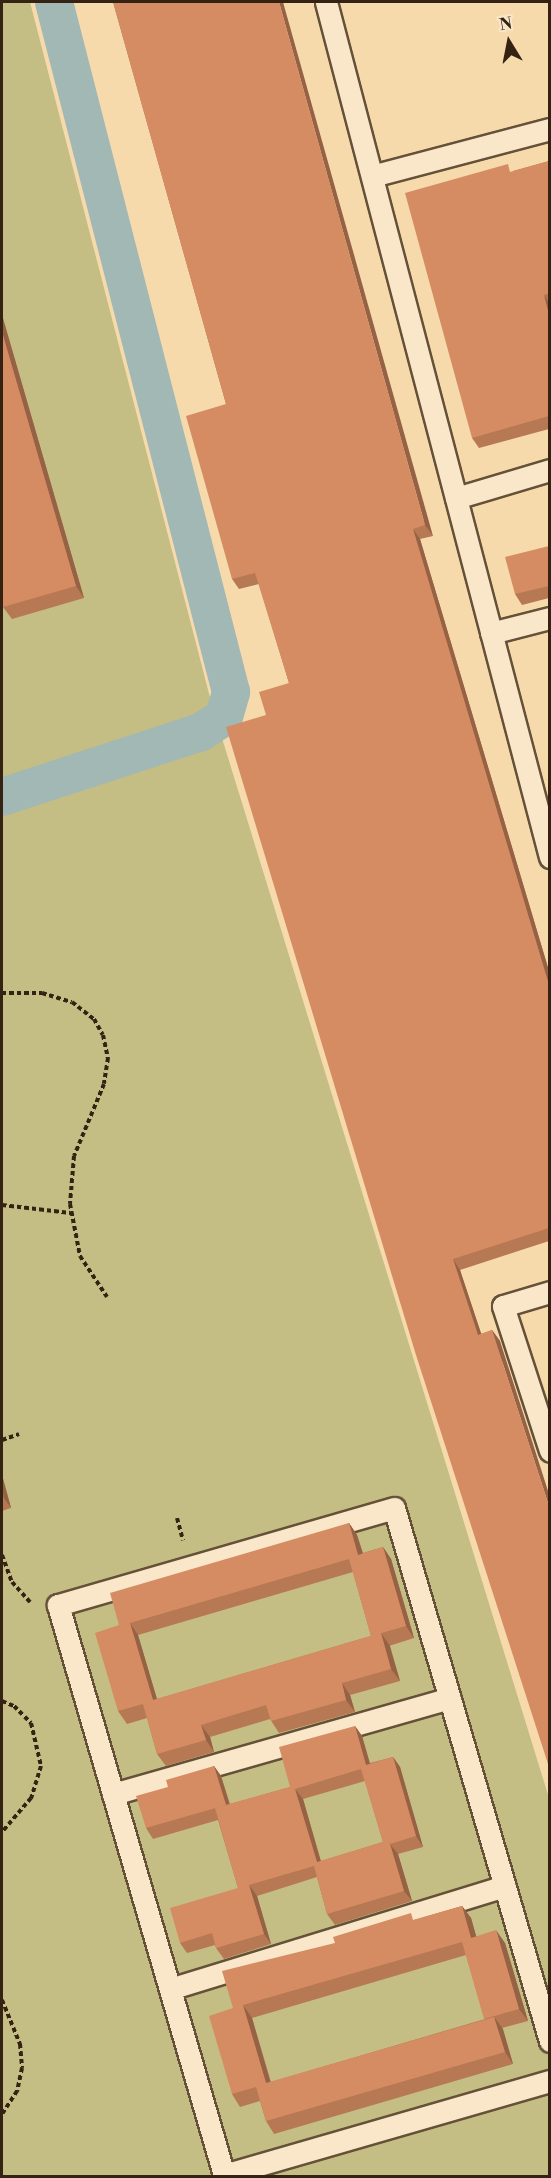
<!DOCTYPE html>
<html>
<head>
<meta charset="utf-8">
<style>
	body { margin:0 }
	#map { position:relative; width:551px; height:2178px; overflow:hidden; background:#f7daac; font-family:"Libre Bodoni",serif }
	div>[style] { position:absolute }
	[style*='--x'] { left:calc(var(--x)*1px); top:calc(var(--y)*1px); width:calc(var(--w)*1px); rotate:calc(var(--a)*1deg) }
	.green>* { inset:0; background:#c4bd84 }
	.canal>* { height:38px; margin:-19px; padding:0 19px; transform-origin:19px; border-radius:19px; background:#a1b8b4 }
	.path>* { height:4px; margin-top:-2px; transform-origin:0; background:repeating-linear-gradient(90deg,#342312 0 4.5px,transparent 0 7.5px) }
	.roads { filter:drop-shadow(2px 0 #655138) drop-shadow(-2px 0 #655138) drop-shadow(0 2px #655138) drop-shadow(0 -2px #655138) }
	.lane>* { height:21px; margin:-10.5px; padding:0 10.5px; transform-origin:10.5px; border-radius:10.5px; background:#fae7c9 }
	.wall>* { inset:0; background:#b77854 }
	.shaded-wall>* { inset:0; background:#956245 }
	.building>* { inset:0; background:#d58c62 }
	span { translate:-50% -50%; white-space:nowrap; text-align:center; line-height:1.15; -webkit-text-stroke:5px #fae7c9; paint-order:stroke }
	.frame { position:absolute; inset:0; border:3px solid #342312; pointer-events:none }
	.north { position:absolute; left:479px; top:12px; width:60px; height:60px; -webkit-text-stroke:4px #fae7c9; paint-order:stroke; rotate:350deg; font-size:16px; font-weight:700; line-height:24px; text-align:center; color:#342312 }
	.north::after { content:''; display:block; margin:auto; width:21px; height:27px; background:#342312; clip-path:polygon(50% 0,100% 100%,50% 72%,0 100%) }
</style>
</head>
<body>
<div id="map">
	<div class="green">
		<i style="clip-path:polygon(2px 2px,30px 2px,213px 709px,549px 1798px,550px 2176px,2px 2176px)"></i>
	</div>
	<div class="canal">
		<i style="--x:2;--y:797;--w:209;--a:-18.1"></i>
		<i style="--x:201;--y:732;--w:27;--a:-33"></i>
		<i style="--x:224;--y:717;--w:26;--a:-74"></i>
		<i style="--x:231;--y:692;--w:712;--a:-104.39"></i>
	</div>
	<div class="path">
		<i style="--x:2;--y:993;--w:40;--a:0"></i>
		<i style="--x:42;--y:993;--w:31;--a:17"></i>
		<i style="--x:72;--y:1002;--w:28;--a:38"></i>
		<i style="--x:94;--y:1019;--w:18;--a:61"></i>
		<i style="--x:103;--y:1035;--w:24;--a:78"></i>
		<i style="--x:108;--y:1058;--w:26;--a:99"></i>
		<i style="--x:104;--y:1084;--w:78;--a:112.6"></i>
		<i style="--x:74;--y:1156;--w:48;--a:94.8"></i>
		<i style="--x:70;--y:1204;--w:53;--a:79.1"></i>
		<i style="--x:80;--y:1256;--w:49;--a:56.6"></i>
		<i style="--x:2;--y:1205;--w:69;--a:6.6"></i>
		<i style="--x:2;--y:1440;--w:18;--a:-19"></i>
		<i style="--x:177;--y:1518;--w:23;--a:75"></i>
		<i style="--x:2;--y:1555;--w:29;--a:70"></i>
		<i style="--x:12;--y:1582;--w:27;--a:48"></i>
		<i style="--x:2;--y:1701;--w:13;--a:23"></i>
		<i style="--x:14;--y:1706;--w:24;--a:45"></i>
		<i style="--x:31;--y:1723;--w:44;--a:76.9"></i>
		<i style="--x:41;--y:1766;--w:34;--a:107"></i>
		<i style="--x:31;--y:1798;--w:45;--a:130.5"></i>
		<i style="--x:2;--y:2000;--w:48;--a:67.8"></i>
		<i style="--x:20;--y:2044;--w:24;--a:85"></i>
		<i style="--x:22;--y:2068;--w:24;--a:102"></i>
		<i style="--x:17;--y:2091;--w:27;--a:123"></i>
	</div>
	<div class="roads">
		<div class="lane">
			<i style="--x:326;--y:2;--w:884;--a:75.32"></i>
			<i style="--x:372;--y:176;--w:184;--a:-14.8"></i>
			<i style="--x:456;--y:498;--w:98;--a:-16.6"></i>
			<i style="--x:491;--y:633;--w:61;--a:-14.3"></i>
			<i style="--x:550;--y:1292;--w:49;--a:163.4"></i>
			<i style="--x:503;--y:1306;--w:152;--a:72"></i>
			<i style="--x:113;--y:1794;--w:350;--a:-15.9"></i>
			<i style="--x:170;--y:1989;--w:350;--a:-17.1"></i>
			<i style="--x:550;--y:2041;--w:555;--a:-106.31"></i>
			<i style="--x:394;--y:1508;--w:350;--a:163.9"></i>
			<i style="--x:58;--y:1605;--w:594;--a:73.76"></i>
			<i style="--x:224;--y:2175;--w:339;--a:-16.1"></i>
		</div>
	</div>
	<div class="wall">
		<i style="clip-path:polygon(113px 2px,433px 536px,420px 539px,549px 971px,549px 1241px,460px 1270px,481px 1334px,492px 1330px,500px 1341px,549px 1767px,266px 715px,289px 683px,259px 584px,239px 589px,232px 579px,226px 404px)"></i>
		<i style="clip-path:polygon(549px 161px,549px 429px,479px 448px,472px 438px,513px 171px)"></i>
		<i style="clip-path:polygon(2px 315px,84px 598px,12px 619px,3px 607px)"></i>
		<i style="clip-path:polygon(549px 546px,549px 598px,522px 605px,515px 594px)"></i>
		<i style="clip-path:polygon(2px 1475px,11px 1508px,2px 1511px)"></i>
		<i style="clip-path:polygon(evenodd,349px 1523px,357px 1535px,363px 1553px,383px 1547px,391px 1559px,414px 1638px,389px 1646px,400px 1681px,350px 1695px,355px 1712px,279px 1733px,270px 1719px,210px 1737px,214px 1752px,166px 1766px,157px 1754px,147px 1718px,127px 1724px,118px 1711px,119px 1625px,349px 1523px,353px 1572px,371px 1636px,157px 1699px,138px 1635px,353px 1572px)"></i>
		<i style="clip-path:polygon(evenodd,355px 1726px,362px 1736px,370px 1763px,393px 1757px,400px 1767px,423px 1847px,398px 1854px,412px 1901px,335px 1925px,327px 1914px,317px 1877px,257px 1896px,271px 1944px,224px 1959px,216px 1948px,215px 1945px,187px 1953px,180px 1943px,238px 1888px,218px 1820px,153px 1839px,146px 1828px,168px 1787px,214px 1766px,221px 1776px,230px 1804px,290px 1787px,355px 1726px,365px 1781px,383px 1842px,321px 1861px,303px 1799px,365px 1781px)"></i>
		<i style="clip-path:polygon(evenodd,462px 1906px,471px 1918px,476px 1936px,505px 1943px,528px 2021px,502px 2028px,513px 2064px,274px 2134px,266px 2121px,260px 2101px,240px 2107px,232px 2094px,233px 2008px,335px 1943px,462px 1906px,466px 1955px,485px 2019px,271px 2082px,252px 2018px,466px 1955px)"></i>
	</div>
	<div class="shaded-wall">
		<i style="clip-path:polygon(279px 2px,283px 2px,433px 536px,425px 525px)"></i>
		<i style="clip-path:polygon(544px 295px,549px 303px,549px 315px)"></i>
		<i style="clip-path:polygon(2px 315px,84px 598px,76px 586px,2px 332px)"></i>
		<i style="clip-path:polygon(413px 529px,420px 539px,549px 971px,549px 985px)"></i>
		<i style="clip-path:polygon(453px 1259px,460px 1270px,485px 1345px,478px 1335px)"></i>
		<i style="clip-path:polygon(492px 1330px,500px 1341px,549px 1494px,549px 1506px)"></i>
		<i style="clip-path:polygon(2px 1475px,11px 1508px,4px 1498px,2px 1490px)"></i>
		<i style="clip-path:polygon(349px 1523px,357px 1535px,367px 1567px,358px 1555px)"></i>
		<i style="clip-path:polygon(383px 1547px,391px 1559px,414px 1638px,406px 1626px)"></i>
		<i style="clip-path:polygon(130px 1623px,138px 1635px,161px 1713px,153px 1700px)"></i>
		<i style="clip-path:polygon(381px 1633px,390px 1646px,400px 1681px,391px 1669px)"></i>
		<i style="clip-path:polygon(342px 1683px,350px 1695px,355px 1712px,346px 1700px)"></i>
		<i style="clip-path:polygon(201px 1725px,210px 1737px,214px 1752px,206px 1740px)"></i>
		<i style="clip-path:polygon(355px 1726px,362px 1736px,373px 1775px,366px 1765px)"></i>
		<i style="clip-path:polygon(393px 1757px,400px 1767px,423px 1847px,416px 1836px)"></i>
		<i style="clip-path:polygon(214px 1766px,221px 1776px,233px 1816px,226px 1805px)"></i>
		<i style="clip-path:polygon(295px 1789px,303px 1799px,324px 1873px,317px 1862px)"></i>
		<i style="clip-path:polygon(390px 1844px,398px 1854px,412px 1901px,404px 1891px)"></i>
		<i style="clip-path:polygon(249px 1885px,257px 1896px,271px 1944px,264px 1934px)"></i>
		<i style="clip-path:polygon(462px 1906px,471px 1918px,480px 1950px,471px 1938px)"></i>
		<i style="clip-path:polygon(496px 1930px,505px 1943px,528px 2021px,519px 2009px)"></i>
		<i style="clip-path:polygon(243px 2005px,252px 2018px,274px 2095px,266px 2083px)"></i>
		<i style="clip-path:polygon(494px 2017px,503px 2029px,513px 2064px,505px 2052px)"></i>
	</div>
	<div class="building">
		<i style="clip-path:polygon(113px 2px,279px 2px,425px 525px,413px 529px,549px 985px,549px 1228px,453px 1259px,478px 1335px,492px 1330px,549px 1506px,549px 1767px,416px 1355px,226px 727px,266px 715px,259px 692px,289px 683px,255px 573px,232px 579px,186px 416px,226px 404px)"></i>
		<i style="clip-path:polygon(549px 161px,549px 293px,544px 295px,549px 315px,549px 416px,472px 438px,405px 193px,508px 164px,510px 172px)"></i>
		<i style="clip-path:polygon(2px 332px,76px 586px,3px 607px,2px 601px)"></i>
		<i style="clip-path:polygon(549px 546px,549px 586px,515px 594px,505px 557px)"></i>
		<i style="clip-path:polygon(349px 1523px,358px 1555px,383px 1547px,406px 1626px,371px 1636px,349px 1559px,130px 1623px,153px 1700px,381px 1633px,391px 1669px,342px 1683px,346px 1700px,271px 1721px,266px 1705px,201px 1725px,206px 1740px,157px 1754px,143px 1704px,118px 1711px,95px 1633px,119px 1625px,110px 1593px)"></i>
		<i style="clip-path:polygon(evenodd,355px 1726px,366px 1765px,393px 1757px,416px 1836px,390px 1844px,404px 1891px,327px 1914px,314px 1866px,249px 1885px,264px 1934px,216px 1948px,212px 1933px,180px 1943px,170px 1908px,238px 1888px,215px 1808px,290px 1787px,279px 1747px,355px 1726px,361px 1769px,383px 1842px,317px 1862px,295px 1789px,361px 1769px)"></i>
		<i style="clip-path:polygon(214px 1766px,226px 1805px,146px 1828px,136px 1796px,168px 1787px,166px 1780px)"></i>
		<i style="clip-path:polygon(462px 1906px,471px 1938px,496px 1930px,519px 2009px,484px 2019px,462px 1942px,243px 2005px,266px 2083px,494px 2017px,505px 2052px,266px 2121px,256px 2087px,232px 2094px,209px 2016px,233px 2008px,222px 1971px,335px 1943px,333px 1937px,411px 1913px,413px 1920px)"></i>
	</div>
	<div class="frame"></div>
	<div class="north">N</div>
</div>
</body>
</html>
